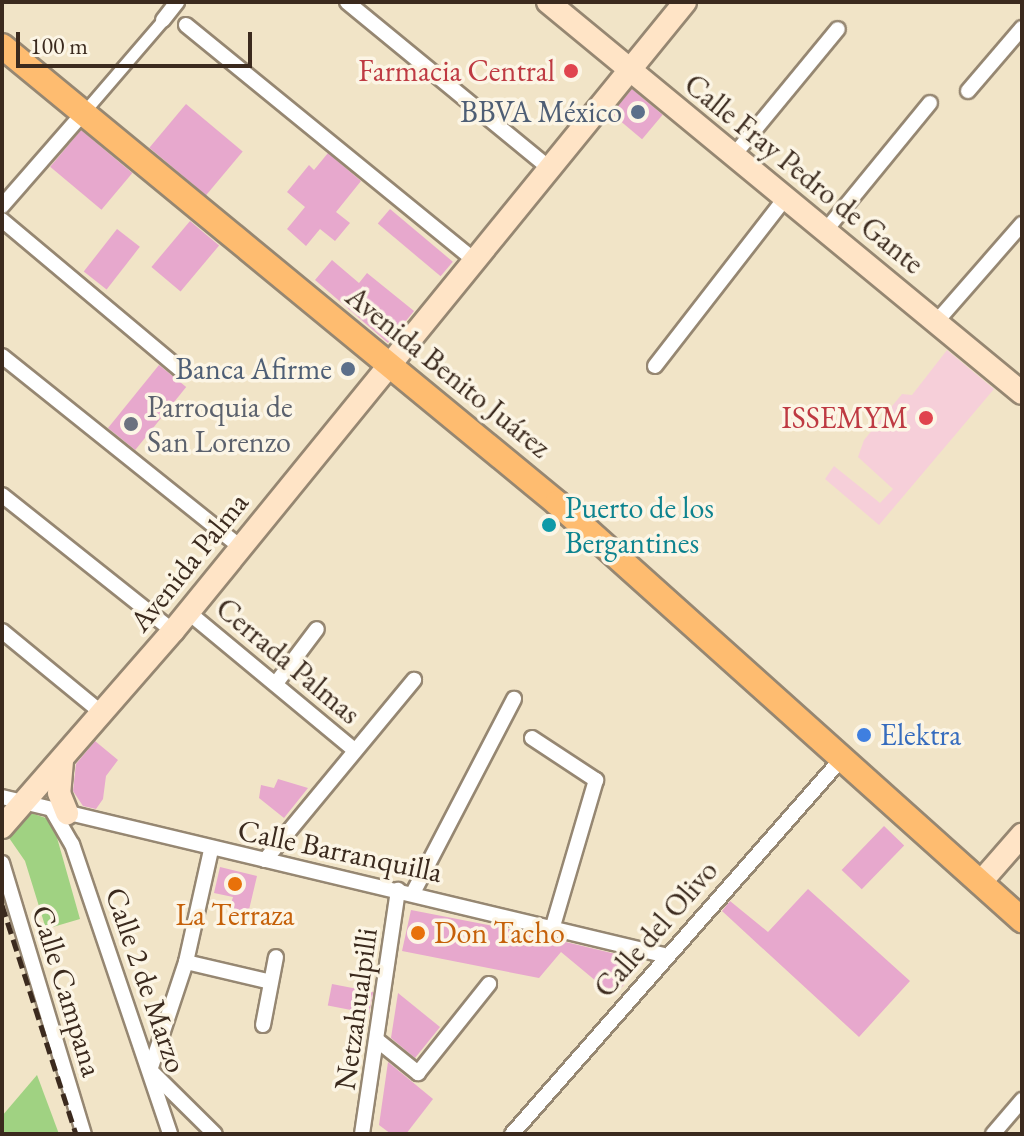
<!DOCTYPE html>
<html>
<head>
<meta charset="utf-8">
<style>
	body { margin:0 }
	#map { position:relative; width:1024px; height:1136px; overflow:hidden; background:#f1e4c7; font-family:"EB Garamond",serif }
	div>[style] { position:absolute }
	.built>* { inset:0; background:#f6cfd9 }
	.green>* { inset:0; background:#a0d282 }
	.building>* { inset:0; background:#e7a8cd; transform-origin:0 0 }
	.roads { filter:drop-shadow(2px 0 #968772) drop-shadow(-2px 0 #968772) drop-shadow(0 2px #968772) drop-shadow(0 -2px #968772) }
	.pedestrian>* { height:11px; margin:-5.5px; padding:0 5.5px; transform-origin:5.5px; border-radius:5.5px; background:#fff }
	.minor>* { height:14px; margin:-7px; padding:0 7px; transform-origin:7px; border-radius:7px; background:#fff }
	.secondary>* { height:22px; margin:-11px; padding:0 11px; transform-origin:11px; border-radius:11px; background:#ffe4c6 }
	.primary>* { height:24px; margin:-12px; padding:0 12px; transform-origin:12px; border-radius:12px; background:#febc70 }
	.rail>* { height:5px; margin-top:-2.5px; transform-origin:0; background:repeating-linear-gradient(90deg,#3b2a1e 0 12px,transparent 0 18px) }
	.dots>* { width:22px; height:22px; translate:-50% -50%; box-sizing:border-box; border:4px solid #fcf5e5; border-radius:50% }
	span { translate:-50% -50%; white-space:nowrap; text-align:center; line-height:1.15; -webkit-text-stroke:7px #fcf5e5; paint-order:stroke }
	.health-label { font-size:30px; color:#be3a42 }
	.right { translate:-100% -50%; text-align:right }
	.service-label { font-size:30px; color:#4e5e75 }
	.street-label { font-size:30px; color:#3b2a1e }
	.worship-label { font-size:30px; color:#5b616d }
	.left { translate:0 -50%; text-align:left }
	.culture-label { font-size:30px; color:#0d838f }
	.shop-label { font-size:30px; color:#366cbe }
	.food-label { font-size:30px; color:#c56008 }
	.frame { position:absolute; inset:0; border:4px solid #3b2a1e; pointer-events:none }
	.scale { position:absolute; left:16px; top:32px; width:236px; height:36px; box-sizing:border-box; border:4px solid #3b2a1e; border-top:0; padding-left:10px; font-size:24px; line-height:28px; white-space:nowrap; color:#3b2a1e; -webkit-text-stroke:6px #fcf5e5; paint-order:stroke }
</style>
</head>
<body>
<div id="map">
	<div class="built">
		<i style="clip-path:polygon(947px 350px,994px 389px,879px 525px,825px 479px,834px 466px,880px 503px,893px 489px,858px 457px,864px 440px,902px 394px,912px 395px)"></i>
	</div>
	<div class="green">
		<i style="clip-path:polygon(28px 812px,52px 820px,80px 919px,46px 929px,25px 861px,7px 835px)"></i>
		<i style="clip-path:polygon(37px 1075px,59px 1134px,2px 1134px,2px 1116px)"></i>
	</div>
	<div class="building">
		<i style="left:632px;top:89px;width:40px;height:32px;rotate:40deg"></i>
		<i style="left:186px;top:104px;width:74px;height:57px;rotate:40deg"></i>
		<i style="left:81px;top:130px;width:67px;height:48px;rotate:40deg"></i>
		<i style="clip-path:polygon(328px 153px,361px 181px,336px 212px,350px 223px,335px 241px,320px 229px,306px 246px,287px 229px,305px 207px,287px 192px,309px 165px,314px 170px)"></i>
		<i style="left:390px;top:209px;width:82px;height:19px;rotate:40deg"></i>
		<i style="left:190px;top:221px;width:38px;height:60px;rotate:40deg"></i>
		<i style="left:117px;top:229px;width:29px;height:54px;rotate:38deg"></i>
		<i style="clip-path:polygon(332px 260px,359px 283px,367px 273px,414px 311px,388px 343px,315px 280px)"></i>
		<i style="left:347px;top:360px;width:12px;height:13px;rotate:35deg"></i>
		<i style="left:159px;top:365px;width:35px;height:81px;rotate:39deg"></i>
		<i style="clip-path:polygon(95px 741px,118px 760px,106px 776px,103px 799px,96px 809px,83px 806px,73px 791px,76px 764px)"></i>
		<i style="clip-path:polygon(278px 779px,308px 788px,284px 818px,259px 798px,261px 785px,274px 788px)"></i>
		<i style="left:884px;top:826px;width:28px;height:61px;rotate:44deg"></i>
		<i style="clip-path:polygon(220px 867px,257px 876px,248px 914px,229px 910px,233px 897px,214px 893px)"></i>
		<i style="clip-path:polygon(808px 889px,910px 981px,859px 1037px,722px 911px,730px 901px,768px 932px)"></i>
		<i style="clip-path:polygon(411px 910px,524px 932px,645px 961px,614px 996px,561px 952px,539px 978px,402px 951px)"></i>
		<i style="left:332px;top:984px;width:42px;height:22px;rotate:11deg"></i>
		<i style="clip-path:polygon(398px 993px,440px 1027px,415px 1058px,391px 1038px)"></i>
		<i style="clip-path:polygon(388px 1062px,433px 1099px,406px 1134px,391px 1134px,379px 1125px)"></i>
	</div>
	<div class="roads">
		<div class="pedestrian">
			<i style="left:83px;top:113px;width:123px;rotate:-49.3deg"></i>
		</div>
		<div class="minor">
			<i style="left:347px;top:2px;width:260px;rotate:39.4deg"></i>
			<i style="left:163px;top:20px;width:23px;rotate:-52deg"></i>
			<i style="left:186px;top:25px;width:369px;rotate:39.2deg"></i>
			<i style="left:968px;top:91px;width:83px;rotate:-49.4deg"></i>
			<i style="left:734px;top:155px;width:163px;rotate:-50.5deg"></i>
			<i style="left:2px;top:206px;width:123px;rotate:-48.9deg"></i>
			<i style="left:2px;top:220px;width:236px;rotate:40deg"></i>
			<i style="left:826px;top:230px;width:164px;rotate:-50.7deg"></i>
			<i style="left:937px;top:321px;width:129px;rotate:-48.8deg"></i>
			<i style="left:2px;top:356px;width:305px;rotate:38.7deg"></i>
			<i style="left:655px;top:366px;width:214px;rotate:-52.2deg"></i>
			<i style="left:2px;top:495px;width:218px;rotate:38.5deg"></i>
			<i style="left:188px;top:612px;width:216px;rotate:39.7deg"></i>
			<i style="left:2px;top:631px;width:129px;rotate:39.4deg"></i>
			<i style="left:277px;top:682px;width:66px;rotate:-53deg"></i>
			<i style="left:532px;top:738px;width:77px;rotate:33.3deg"></i>
			<i style="left:596px;top:780px;width:152px;rotate:106.4deg"></i>
			<i style="left:2px;top:797px;width:685px;rotate:13.43deg"></i>
			<i style="left:52px;top:810px;width:39px;rotate:60deg"></i>
			<i style="left:72px;top:844px;width:306px;rotate:71.3deg"></i>
			<i style="left:211px;top:850px;width:115px;rotate:102.6deg"></i>
			<i style="left:186px;top:962px;width:114px;rotate:108.4deg"></i>
			<i style="left:150px;top:1070px;width:91px;rotate:44.6deg"></i>
			<i style="left:265px;top:860px;width:234px;rotate:-50.4deg"></i>
			<i style="left:2px;top:863px;width:283px;rotate:73.2deg"></i>
			<i style="left:413px;top:893px;width:219px;rotate:-62.5deg"></i>
			<i style="left:186px;top:962px;width:87px;rotate:13.2deg"></i>
			<i style="left:263px;top:1025px;width:69px;rotate:-79.2deg"></i>
			<i style="left:377px;top:1040px;width:53px;rotate:38.8deg"></i>
			<i style="left:418px;top:1073px;width:114px;rotate:-51.4deg"></i>
			<i style="left:362px;top:1134px;width:247px;rotate:-81.6deg"></i>
			<i style="left:512px;top:1134px;width:499px;rotate:-48.7deg"></i>
			<i style="left:993px;top:1134px;width:45px;rotate:-49.5deg"></i>
		</div>
		<div class="secondary">
			<i style="left:548px;top:2px;width:614px;rotate:39.52deg"></i>
			<i style="left:62px;top:761px;width:32px;rotate:95deg"></i>
			<i style="left:59px;top:793px;width:22px;rotate:68deg"></i>
			<i style="left:2px;top:827px;width:260px;rotate:-48.9deg"></i>
			<i style="left:173px;top:631px;width:811px;rotate:-50.85deg"></i>
			<i style="left:980px;top:883px;width:64px;rotate:-48.8deg"></i>
		</div>
		<div class="primary">
			<i style="left:2px;top:46px;width:719px;rotate:39.47deg"></i>
			<i style="left:557px;top:503px;width:625px;rotate:41.88deg"></i>
		</div>
	</div>
	<div class="rail">
		<i style="left:2px;top:905px;width:241px;rotate:72.1deg"></i>
	</div>
	<div class="dots">
		<i style="left:571px;top:71px;background:#e0444e"></i>
		<i style="left:638px;top:112px;background:#5c6f8a"></i>
		<i style="left:348px;top:369px;background:#5c6f8a"></i>
		<i style="left:926px;top:418px;background:#e0444e"></i>
		<i style="left:131px;top:424px;background:#6b7280"></i>
		<i style="left:549px;top:525px;background:#0f9aa8"></i>
		<i style="left:864px;top:735px;background:#3f7fe0"></i>
		<i style="left:235px;top:884px;background:#e8710a"></i>
		<i style="left:418px;top:933px;background:#e8710a"></i>
	</div>
	<div class="health-label">
		<span class="right" style="left:555px;top:71px">Farmacia Central</span>
		<span class="right" style="left:908px;top:418px">ISSEMYM</span>
	</div>
	<div class="service-label">
		<span class="right" style="left:622px;top:112px">BBVA México</span>
		<span class="right" style="left:332px;top:369px">Banca Afirme</span>
	</div>
	<div class="street-label">
		<span style="left:804px;top:174px;rotate:39deg">Calle Fray Pedro de Gante</span>
		<span style="left:448px;top:372px;rotate:39deg">Avenida Benito Juárez</span>
		<span style="left:189px;top:562px;rotate:-51deg">Avenida Palma</span>
		<span style="left:288px;top:661px;rotate:40deg">Cerrada Palmas</span>
		<span style="left:340px;top:851px;rotate:12deg">Calle Barranquilla</span>
		<span style="left:656px;top:929px;rotate:-49deg">Calle del Olivo</span>
		<span style="left:146px;top:980px;rotate:71deg">Calle 2 de Marzo</span>
		<span style="left:67px;top:991px;rotate:73deg">Calle Campana</span>
		<span style="left:356px;top:1009px;rotate:-82deg">Netzahualpilli</span>
	</div>
	<div class="worship-label">
		<span class="left" style="left:147px;top:424px">Parroquia de<br>San Lorenzo</span>
	</div>
	<div class="culture-label">
		<span class="left" style="left:565px;top:525px">Puerto de los<br>Bergantines</span>
	</div>
	<div class="shop-label">
		<span class="left" style="left:880px;top:735px">Elektra</span>
	</div>
	<div class="food-label">
		<span style="left:235px;top:915px">La Terraza</span>
		<span class="left" style="left:434px;top:933px">Don Tacho</span>
	</div>
	<div class="frame"></div>
	<div class="scale">100 m</div>
</div>
</body>
</html>
